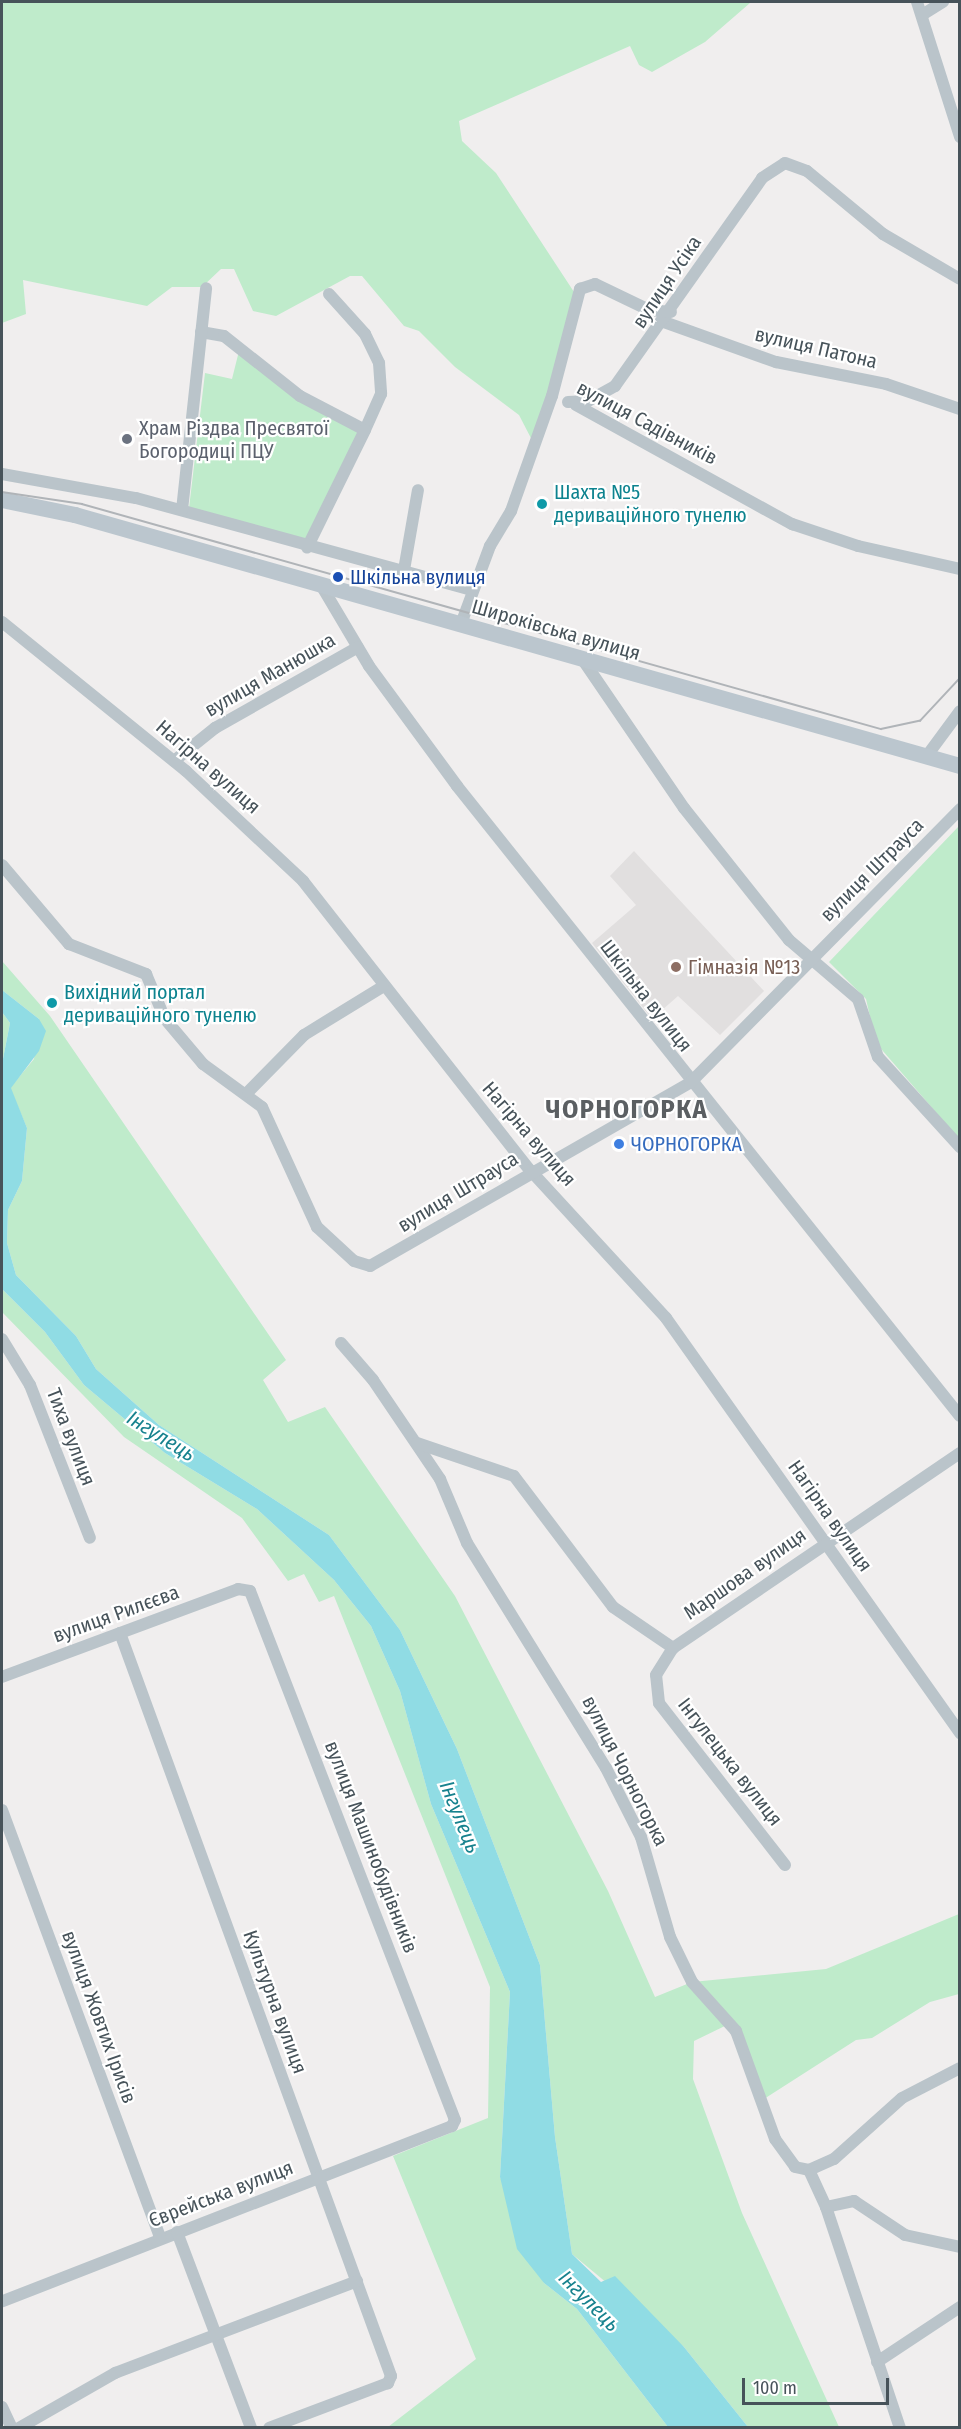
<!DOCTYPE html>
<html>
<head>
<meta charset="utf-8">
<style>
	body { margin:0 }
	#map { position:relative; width:961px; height:2429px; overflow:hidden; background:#f0eeee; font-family:"Fira Sans Condensed",sans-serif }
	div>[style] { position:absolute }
	.education>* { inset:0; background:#e1dfdf }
	.green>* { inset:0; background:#bfebcb }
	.water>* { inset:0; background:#90dce4 }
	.street>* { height:12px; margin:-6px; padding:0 6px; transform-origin:6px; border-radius:6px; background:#bac4ca }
	.secondary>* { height:16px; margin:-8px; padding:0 8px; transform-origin:8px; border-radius:8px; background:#bbc6ce }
	.tram>* { height:1.5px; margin:-0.75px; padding:0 0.75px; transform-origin:0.75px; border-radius:0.75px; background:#b0b4b8 }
	.dots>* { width:16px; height:16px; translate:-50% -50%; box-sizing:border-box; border:3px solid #fff; border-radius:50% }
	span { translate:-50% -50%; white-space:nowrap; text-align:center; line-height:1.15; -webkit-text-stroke:4.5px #fff; paint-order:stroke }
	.street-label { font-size:20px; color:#47535a }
	.worship-label { font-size:20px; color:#5b616d }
	.left { translate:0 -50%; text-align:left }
	.culture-label { font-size:20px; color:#0d838f }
	.transit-label { font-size:20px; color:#164399 }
	.education-label { font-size:20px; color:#785e54 }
	.shop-label { font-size:20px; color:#366cbe }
	.water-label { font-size:21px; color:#17828e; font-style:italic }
	.district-label { font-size:26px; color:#5b5f62; font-weight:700; letter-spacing:1.5px }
	.frame { position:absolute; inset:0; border:3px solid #47535a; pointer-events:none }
	.scale { position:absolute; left:742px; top:2378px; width:147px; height:27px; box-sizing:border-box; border:3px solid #47535a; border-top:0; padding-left:8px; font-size:18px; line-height:21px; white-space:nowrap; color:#47535a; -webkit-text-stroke:4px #fff; paint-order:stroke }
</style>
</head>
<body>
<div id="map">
	<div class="education">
		<i style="clip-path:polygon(634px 851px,764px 991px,720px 1035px,678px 996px,652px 1019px,592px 943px,636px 905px,610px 876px)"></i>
	</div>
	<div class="green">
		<i style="clip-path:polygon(2px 2px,750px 2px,750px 3px,705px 42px,652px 72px,639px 65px,630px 46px,459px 121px,462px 141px,496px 173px,574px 292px,534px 444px,519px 415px,455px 367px,419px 331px,404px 326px,362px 276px,350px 276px,276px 316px,253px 311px,234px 269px,221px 269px,202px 287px,172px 287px,147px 306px,23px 280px,26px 314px,2px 323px)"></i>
		<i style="clip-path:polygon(239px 351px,360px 432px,305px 544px,189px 508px,205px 373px,232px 379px)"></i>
		<i style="clip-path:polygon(959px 826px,959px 1139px,876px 1043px,866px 999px,829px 962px)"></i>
		<i style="clip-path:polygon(2px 961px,50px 1016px,286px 1360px,263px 1380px,288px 1422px,325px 1407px,455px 1596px,608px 1891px,655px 1997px,692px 1982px,826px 1969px,959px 1914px,959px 1994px,930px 2002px,872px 2038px,856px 2040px,761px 2101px,731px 2023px,694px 2041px,693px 2079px,742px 2213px,839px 2427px,748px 2427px,684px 2347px,572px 2254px,555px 2137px,540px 1965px,457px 1749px,400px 1630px,329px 1535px,159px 1425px,96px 1369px,76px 1336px,16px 1275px,7px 1243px,8px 1210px,22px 1181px,27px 1128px,10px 1088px,34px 1059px,39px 1019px,2px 990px)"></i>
		<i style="clip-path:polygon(2px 1012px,10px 1023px,2px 1064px)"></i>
		<i style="clip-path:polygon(2px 1289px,45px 1332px,84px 1385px,165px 1453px,257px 1509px,334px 1580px,371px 1626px,400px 1691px,431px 1804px,510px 1992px,500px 2177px,544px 2283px,577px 2309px,668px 2427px,388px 2427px,476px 2359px,393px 2156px,488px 2118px,490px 1987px,334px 1596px,319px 1602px,304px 1574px,288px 1581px,242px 1518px,124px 1437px,2px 1312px)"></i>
	</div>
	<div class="water">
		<i style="clip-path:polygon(2px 990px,39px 1019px,46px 1031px,39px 1051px,11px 1088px,27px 1128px,22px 1181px,8px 1210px,7px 1243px,16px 1275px,76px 1336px,96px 1369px,159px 1425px,329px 1535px,400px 1630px,457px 1749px,540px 1965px,555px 2137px,572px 2254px,601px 2282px,615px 2276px,684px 2347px,748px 2427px,668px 2427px,577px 2309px,544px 2283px,517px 2249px,500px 2177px,510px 1992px,431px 1804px,400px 1691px,371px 1626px,334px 1580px,257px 1509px,165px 1453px,84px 1385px,45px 1332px,2px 1289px,2px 1064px,10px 1023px,2px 1012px)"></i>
	</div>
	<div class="street">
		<i style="left:917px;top:2px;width:142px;rotate:72.3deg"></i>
		<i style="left:922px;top:15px;width:25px;rotate:-32deg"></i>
		<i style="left:329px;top:294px;width:54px;rotate:48deg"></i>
		<i style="left:365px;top:334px;width:32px;rotate:64deg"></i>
		<i style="left:379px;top:363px;width:31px;rotate:86deg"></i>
		<i style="left:381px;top:394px;width:39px;rotate:114deg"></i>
		<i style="left:664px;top:322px;width:119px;rotate:19.7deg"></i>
		<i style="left:776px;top:362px;width:112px;rotate:11.3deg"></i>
		<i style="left:886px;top:384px;width:78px;rotate:18.7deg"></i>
		<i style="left:201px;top:332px;width:23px;rotate:10deg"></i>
		<i style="left:224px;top:336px;width:97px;rotate:38.3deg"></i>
		<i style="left:300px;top:396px;width:73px;rotate:27.6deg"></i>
		<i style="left:365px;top:430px;width:131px;rotate:116.2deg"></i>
		<i style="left:568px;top:402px;width:20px;rotate:-3deg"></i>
		<i style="left:588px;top:401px;width:31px;rotate:-29deg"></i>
		<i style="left:615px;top:386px;width:255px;rotate:-54.7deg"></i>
		<i style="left:762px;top:178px;width:27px;rotate:-33deg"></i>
		<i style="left:785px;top:163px;width:23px;rotate:20deg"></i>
		<i style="left:807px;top:171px;width:99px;rotate:39.7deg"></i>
		<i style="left:883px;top:234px;width:89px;rotate:30.3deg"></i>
		<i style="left:576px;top:405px;width:247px;rotate:28.9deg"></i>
		<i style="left:792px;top:524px;width:70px;rotate:18.4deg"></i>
		<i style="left:858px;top:546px;width:105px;rotate:12.7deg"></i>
		<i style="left:2px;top:474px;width:136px;rotate:10.2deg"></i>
		<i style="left:136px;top:498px;width:349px;rotate:15.3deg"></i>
		<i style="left:182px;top:510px;width:223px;rotate:-83.8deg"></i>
		<i style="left:404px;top:570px;width:81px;rotate:-80.1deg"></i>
		<i style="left:321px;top:585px;width:94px;rotate:59.3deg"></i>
		<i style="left:369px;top:666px;width:149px;rotate:53.7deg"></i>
		<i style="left:457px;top:786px;width:806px;rotate:51.4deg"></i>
		<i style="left:2px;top:622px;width:237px;rotate:39deg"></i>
		<i style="left:186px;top:771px;width:161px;rotate:43.2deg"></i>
		<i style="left:303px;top:881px;width:367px;rotate:51.9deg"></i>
		<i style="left:530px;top:1170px;width:201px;rotate:47.4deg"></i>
		<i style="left:666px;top:1318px;width:509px;rotate:54.68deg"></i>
		<i style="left:461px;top:624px;width:83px;rotate:-69.6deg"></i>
		<i style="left:490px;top:546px;width:41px;rotate:-59deg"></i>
		<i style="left:511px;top:511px;width:122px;rotate:-70.4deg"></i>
		<i style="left:552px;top:396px;width:111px;rotate:-75.3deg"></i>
		<i style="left:580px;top:289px;width:16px;rotate:-18deg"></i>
		<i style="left:595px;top:284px;width:60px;rotate:25.7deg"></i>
		<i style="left:649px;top:310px;width:22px;rotate:5deg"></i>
		<i style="left:583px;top:660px;width:179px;rotate:55.7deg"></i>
		<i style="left:684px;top:808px;width:169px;rotate:51.5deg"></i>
		<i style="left:789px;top:940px;width:91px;rotate:40.5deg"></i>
		<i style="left:858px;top:999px;width:61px;rotate:71deg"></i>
		<i style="left:878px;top:1057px;width:122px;rotate:47.7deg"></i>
		<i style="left:926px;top:757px;width:57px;rotate:-53.5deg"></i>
		<i style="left:174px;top:761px;width:53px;rotate:-38.8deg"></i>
		<i style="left:215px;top:728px;width:164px;rotate:-29.5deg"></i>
		<i style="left:2px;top:865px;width:104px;rotate:49.7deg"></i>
		<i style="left:69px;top:944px;width:83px;rotate:21.3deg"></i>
		<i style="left:146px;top:974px;width:49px;rotate:67.1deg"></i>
		<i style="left:165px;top:1019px;width:59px;rotate:49.8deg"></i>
		<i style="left:203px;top:1064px;width:73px;rotate:36.1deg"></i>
		<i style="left:262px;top:1107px;width:132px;rotate:65.4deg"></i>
		<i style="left:317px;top:1227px;width:50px;rotate:42.6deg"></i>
		<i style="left:354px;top:1261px;width:17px;rotate:17deg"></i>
		<i style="left:370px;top:1266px;width:369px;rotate:-29.8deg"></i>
		<i style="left:690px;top:1083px;width:385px;rotate:-45.4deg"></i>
		<i style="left:248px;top:1092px;width:80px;rotate:-45.5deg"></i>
		<i style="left:304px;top:1035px;width:92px;rotate:-31.6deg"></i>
		<i style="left:2px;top:1339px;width:54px;rotate:58.7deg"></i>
		<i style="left:30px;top:1385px;width:164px;rotate:68.6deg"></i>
		<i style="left:341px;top:1343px;width:49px;rotate:49.1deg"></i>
		<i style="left:373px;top:1380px;width:120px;rotate:55.9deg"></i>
		<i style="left:440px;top:1479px;width:69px;rotate:67.1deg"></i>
		<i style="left:467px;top:1543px;width:264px;rotate:58.3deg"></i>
		<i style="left:606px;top:1768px;width:77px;rotate:63.1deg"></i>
		<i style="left:641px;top:1837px;width:104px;rotate:73.8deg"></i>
		<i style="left:670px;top:1937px;width:50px;rotate:63.9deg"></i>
		<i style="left:692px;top:1982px;width:66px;rotate:48.1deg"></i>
		<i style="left:736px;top:2031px;width:115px;rotate:70.1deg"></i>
		<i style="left:775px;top:2139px;width:34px;rotate:54deg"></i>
		<i style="left:795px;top:2167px;width:14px;rotate:12deg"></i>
		<i style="left:809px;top:2170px;width:41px;rotate:65.3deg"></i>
		<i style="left:826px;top:2207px;width:233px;rotate:71.5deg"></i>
		<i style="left:417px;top:1443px;width:102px;rotate:18.8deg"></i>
		<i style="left:514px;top:1476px;width:164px;rotate:52.9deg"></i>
		<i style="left:613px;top:1607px;width:73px;rotate:34.3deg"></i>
		<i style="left:120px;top:1633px;width:791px;rotate:69.96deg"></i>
		<i style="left:391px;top:2376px;width:8px;rotate:113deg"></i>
		<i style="left:388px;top:2383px;width:127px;rotate:159.3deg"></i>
		<i style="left:2px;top:1677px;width:252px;rotate:-20.4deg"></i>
		<i style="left:238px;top:1589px;width:12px;rotate:9deg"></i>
		<i style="left:250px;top:1591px;width:567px;rotate:68.82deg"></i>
		<i style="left:455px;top:2120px;width:7px;rotate:117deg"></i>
		<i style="left:452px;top:2126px;width:483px;rotate:158.7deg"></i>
		<i style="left:2px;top:1810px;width:456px;rotate:69.7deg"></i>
		<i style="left:785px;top:1865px;width:205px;rotate:-127.9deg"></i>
		<i style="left:659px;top:1703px;width:28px;rotate:-96deg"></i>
		<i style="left:656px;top:1675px;width:32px;rotate:-58deg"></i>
		<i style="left:673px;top:1648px;width:347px;rotate:-34.2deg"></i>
		<i style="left:809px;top:2170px;width:27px;rotate:-24deg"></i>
		<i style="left:834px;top:2159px;width:91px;rotate:-41.9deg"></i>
		<i style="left:902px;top:2098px;width:65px;rotate:-27.3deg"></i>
		<i style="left:826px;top:2207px;width:29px;rotate:-12deg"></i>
		<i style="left:854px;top:2201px;width:61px;rotate:33.7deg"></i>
		<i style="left:905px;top:2235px;width:56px;rotate:12.3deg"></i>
		<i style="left:177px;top:2232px;width:210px;rotate:69.3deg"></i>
		<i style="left:877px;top:2362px;width:100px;rotate:-33.5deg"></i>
		<i style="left:2px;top:2407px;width:23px;rotate:65deg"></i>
		<i style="left:19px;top:2428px;width:111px;rotate:-29.8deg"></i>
		<i style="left:115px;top:2373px;width:259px;rotate:-20.8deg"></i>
	</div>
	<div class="secondary">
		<i style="left:2px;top:500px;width:75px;rotate:11.6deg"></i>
		<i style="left:75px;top:515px;width:920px;rotate:15.83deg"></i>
	</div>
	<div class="tram">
		<i style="left:2px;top:492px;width:81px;rotate:8.5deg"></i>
		<i style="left:82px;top:504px;width:830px;rotate:15.73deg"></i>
		<i style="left:881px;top:729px;width:40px;rotate:-12deg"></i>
		<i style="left:920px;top:721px;width:59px;rotate:-47.1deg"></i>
	</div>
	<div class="dots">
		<i style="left:127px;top:439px;background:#6b7280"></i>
		<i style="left:542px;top:504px;background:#0f9aa8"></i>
		<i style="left:338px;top:577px;background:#1a4fb4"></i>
		<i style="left:676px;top:967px;background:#8d6e63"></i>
		<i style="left:52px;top:1003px;background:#0f9aa8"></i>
		<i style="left:619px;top:1144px;background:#3f7fe0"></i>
	</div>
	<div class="street-label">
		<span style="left:667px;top:282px;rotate:-56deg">вулиця Усіка</span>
		<span style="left:816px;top:348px;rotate:13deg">вулиця Патона</span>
		<span style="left:647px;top:423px;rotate:28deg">вулиця Садівників</span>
		<span style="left:556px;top:630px;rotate:16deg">Широківська вулиця</span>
		<span style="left:270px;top:675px;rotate:-30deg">вулиця Манюшка</span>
		<span style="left:208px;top:767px;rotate:41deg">Нагірна вулиця</span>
		<span style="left:872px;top:870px;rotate:-45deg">вулиця Штрауса</span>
		<span style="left:646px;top:996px;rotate:52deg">Шкільна вулиця</span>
		<span style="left:529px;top:1134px;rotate:49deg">Нагірна вулиця</span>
		<span style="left:458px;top:1192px;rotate:-31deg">вулиця Штрауса</span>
		<span style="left:71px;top:1437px;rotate:69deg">Тиха вулиця</span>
		<span style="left:830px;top:1516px;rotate:55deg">Нагірна вулиця</span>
		<span style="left:745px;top:1574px;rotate:-35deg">Маршова вулиця</span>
		<span style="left:116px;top:1614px;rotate:-20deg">вулиця Рилєєва</span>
		<span style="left:730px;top:1762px;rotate:52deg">Інгулецька вулиця</span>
		<span style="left:625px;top:1771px;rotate:63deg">вулиця Чорногорка</span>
		<span style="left:371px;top:1847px;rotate:69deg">вулиця Машинобудівників</span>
		<span style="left:275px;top:2002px;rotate:70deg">Культурна вулиця</span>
		<span style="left:99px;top:2017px;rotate:70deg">вулиця Жовтих Ірисів</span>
		<span style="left:221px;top:2194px;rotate:-21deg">Єврейська вулиця</span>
	</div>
	<div class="worship-label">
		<span class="left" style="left:139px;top:440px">Храм Різдва Пресвятої<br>Богородиці ПЦУ</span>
	</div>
	<div class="culture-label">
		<span class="left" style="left:554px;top:504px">Шахта №5<br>дериваційного тунелю</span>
		<span class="left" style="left:64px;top:1004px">Вихідний портал<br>дериваційного тунелю</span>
	</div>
	<div class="transit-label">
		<span class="left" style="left:350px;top:577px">Шкільна вулиця</span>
	</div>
	<div class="education-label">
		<span class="left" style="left:688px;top:967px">Гімназія №13</span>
	</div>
	<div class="shop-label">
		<span class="left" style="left:631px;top:1144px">ЧОРНОГОРКА</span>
	</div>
	<div class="water-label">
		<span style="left:161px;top:1436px;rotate:32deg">Інгулець</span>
		<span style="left:460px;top:1817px;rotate:68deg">Інгулець</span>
		<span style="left:589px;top:2301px;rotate:45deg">Інгулець</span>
	</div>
	<div class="district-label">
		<span style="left:627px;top:1110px">ЧОРНОГОРКА</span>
	</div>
	<div class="frame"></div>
	<div class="scale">100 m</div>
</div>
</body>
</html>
